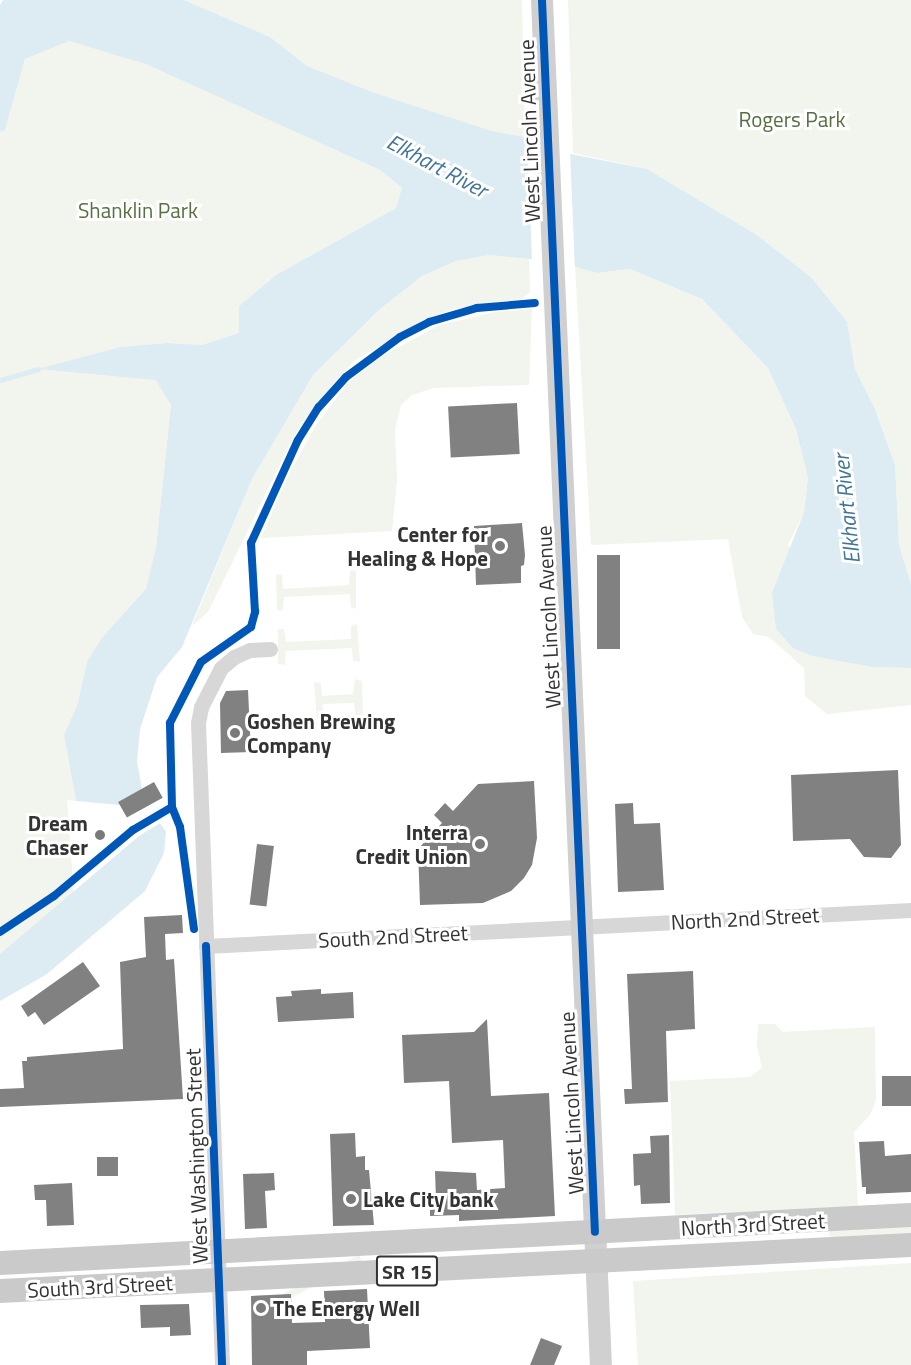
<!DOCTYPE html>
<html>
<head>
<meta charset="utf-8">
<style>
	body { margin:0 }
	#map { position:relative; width:911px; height:1365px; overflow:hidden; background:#fff; font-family:"Titillium Web",sans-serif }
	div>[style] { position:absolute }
	.green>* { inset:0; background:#f1f5ed; transform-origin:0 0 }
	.water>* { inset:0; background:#ddebf3 }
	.pier>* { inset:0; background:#fff }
	.stream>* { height:5px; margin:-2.5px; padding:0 2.5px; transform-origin:2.5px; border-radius:2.5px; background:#ddebf3 }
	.building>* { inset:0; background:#818181; transform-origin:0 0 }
	.street>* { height:15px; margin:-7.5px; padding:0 7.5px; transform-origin:7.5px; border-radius:7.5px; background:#d7d7d7 }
	.secondary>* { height:22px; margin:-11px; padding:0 11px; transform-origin:11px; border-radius:11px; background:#d0d0d0 }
	.primary>* { height:24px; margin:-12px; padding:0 12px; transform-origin:12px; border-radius:12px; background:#cacaca }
	.cycleway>* { height:8px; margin:-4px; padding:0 4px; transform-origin:4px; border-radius:4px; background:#0057b8 }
	.dots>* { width:16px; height:16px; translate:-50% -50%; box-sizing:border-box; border:3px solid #fff; border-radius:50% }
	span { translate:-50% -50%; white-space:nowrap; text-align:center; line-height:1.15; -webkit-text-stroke:6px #fff; paint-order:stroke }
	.shield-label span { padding:2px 4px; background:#fff; border:2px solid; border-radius:4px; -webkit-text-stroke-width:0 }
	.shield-label { font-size:20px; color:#333; font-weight:700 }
	.park-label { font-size:21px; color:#56703f }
	.street-label { font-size:21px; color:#333 }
	.poi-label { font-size:21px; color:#333; font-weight:700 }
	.right { translate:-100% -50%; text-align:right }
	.left { translate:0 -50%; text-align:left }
	.water-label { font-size:22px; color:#3f7597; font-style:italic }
</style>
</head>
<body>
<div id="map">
	<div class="green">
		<i style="clip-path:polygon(184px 0,522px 0,525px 137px,492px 131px,372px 92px,307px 66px,270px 37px)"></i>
		<i style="clip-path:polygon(568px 0,911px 0,911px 584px,899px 545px,895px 465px,875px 409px,855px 369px,847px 322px,811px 277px,757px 235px,647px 169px,573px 153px)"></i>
		<i style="clip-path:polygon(69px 41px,146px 63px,380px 170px,402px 188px,396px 208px,276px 275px,239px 306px,240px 333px,202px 345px,167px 343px,121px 348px,157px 380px,171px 405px,156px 547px,146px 590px,87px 662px,77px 706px,64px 735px,76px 801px,67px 800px,74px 895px,0 954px,0 132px,5px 130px,25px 59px)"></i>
		<i style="clip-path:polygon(490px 255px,529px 258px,530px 292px,522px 299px,453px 309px,423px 320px,354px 361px,316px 404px,293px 438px,208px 612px,192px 626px,252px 479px,313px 375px,380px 309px,422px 276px,456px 261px)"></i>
		<i style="clip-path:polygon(575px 266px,597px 273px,630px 269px,702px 299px,768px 368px,796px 429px,808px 478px,804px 512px,788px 545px,873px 667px,911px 668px,911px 705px,827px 714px,805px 696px,804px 668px,769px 637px,753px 634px,742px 617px,728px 539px,591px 545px)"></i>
		<i style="clip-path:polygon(532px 309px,529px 385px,434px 388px,412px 395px,401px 405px,395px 430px,397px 481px,392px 531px,261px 538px,289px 474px,316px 425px,347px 384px,376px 359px,440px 325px,495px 312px)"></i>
		<i style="clip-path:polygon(356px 570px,356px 609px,351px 607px,350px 594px,284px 597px,283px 610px,277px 610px,276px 574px,282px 575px,283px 589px,349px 585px,350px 571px)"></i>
		<i style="clip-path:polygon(357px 624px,360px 662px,353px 661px,352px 648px,286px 651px,285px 665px,278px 664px,278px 629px,284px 629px,286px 642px,351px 639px,351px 626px)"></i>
		<i style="clip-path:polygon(355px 679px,362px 681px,363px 717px,356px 717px,354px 703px,323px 704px,322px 718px,317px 719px,314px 682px,321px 683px,322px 696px,353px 694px)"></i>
		<i style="clip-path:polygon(758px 1024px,775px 1024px,783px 1032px,875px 1027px,876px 1100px,870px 1115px,854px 1132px,858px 1206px,675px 1215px,670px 1081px,750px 1077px,762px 1068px,757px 1046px)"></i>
		<i style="clip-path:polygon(911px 1226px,911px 1234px,832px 1238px,828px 1234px,831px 1230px)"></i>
		<i style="left:359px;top:1255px;width:7px;height:110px;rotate:63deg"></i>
		<i style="clip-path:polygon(911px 1263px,911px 1365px,638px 1365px,633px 1281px)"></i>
	</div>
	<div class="water">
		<i style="clip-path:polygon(3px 0,184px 0,270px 37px,307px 66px,372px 92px,492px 131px,525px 137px,555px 151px,647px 169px,757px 235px,811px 277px,847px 322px,855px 369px,875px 409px,895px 465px,899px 545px,911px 584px,911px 668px,873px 667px,813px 656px,793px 648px,776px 629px,772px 593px,804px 512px,808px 478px,796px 429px,768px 368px,702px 299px,630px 269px,597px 273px,559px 262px,490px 255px,456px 261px,422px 276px,380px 309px,313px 375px,252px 479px,182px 647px,157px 677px,140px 729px,137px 761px,142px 790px,120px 805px,76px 801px,64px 735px,77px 706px,87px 662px,101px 639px,146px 589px,156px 547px,171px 405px,156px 380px,38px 369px,121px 347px,167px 343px,202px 345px,239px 333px,239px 306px,276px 275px,396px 208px,402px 188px,380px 170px,146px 64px,69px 41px,25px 59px,5px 130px,0 132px,0 5px)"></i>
		<i style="clip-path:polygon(160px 823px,166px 832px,164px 853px,145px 891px,47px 974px,0 1001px,0 954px,139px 836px)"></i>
	</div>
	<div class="pier">
		<i style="clip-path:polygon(527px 135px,570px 150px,575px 270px,532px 261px)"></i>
	</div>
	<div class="stream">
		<i style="left:0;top:380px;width:40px;rotate:-16deg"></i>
	</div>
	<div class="building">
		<i style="left:517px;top:403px;width:51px;height:69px;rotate:87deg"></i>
		<i style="clip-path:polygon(522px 523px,525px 555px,524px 565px,521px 566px,521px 583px,476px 585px,474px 526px)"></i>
		<i style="left:597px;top:555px;width:23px;height:94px"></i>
		<i style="clip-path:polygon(248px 690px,251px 752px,221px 753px,220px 703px,226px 691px)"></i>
		<i style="clip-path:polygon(898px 770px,901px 845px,891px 858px,864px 857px,850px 839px,793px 841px,791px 775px)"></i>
		<i style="clip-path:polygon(534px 781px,537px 838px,532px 865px,524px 878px,511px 891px,483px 903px,420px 905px,418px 849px,442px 823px,434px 815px,445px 803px,453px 811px,478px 784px)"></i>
		<i style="left:154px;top:782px;width:18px;height:41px;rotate:61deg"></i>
		<i style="clip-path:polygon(633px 803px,634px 824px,660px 823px,664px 890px,618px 892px,615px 804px)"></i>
		<i style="left:257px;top:844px;width:17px;height:61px;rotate:7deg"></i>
		<i style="clip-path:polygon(182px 915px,183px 933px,165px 934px,166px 960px,174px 959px,183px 1099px,0 1107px,0 1089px,24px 1088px,22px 1061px,27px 1061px,27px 1057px,123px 1049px,120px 962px,146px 957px,144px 917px)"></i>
		<i style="clip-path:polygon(83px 962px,100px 986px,44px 1025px,35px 1012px,28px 1017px,21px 1006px)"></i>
		<i style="clip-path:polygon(693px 971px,695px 1029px,666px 1031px,668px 1102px,625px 1104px,624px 1089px,632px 1089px,627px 974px)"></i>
		<i style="clip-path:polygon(321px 989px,321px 994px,353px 992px,354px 1018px,278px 1022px,276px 997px,292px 996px,291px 991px)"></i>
		<i style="clip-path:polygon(487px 1019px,491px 1096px,549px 1093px,555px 1216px,459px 1221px,459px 1215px,430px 1216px,430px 1200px,436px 1200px,435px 1171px,476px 1173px,477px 1190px,505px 1188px,503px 1140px,452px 1143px,449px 1081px,404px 1083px,402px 1035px,474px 1032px)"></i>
		<i style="left:911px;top:1076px;width:30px;height:29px;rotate:90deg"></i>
		<i style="clip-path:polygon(355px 1133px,356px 1157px,365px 1156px,365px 1170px,369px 1170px,374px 1225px,333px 1226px,330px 1134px)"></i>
		<i style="clip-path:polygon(669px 1135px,670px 1203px,641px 1204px,640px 1185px,634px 1186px,633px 1154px,651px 1153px,650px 1136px)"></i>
		<i style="clip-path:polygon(884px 1141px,885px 1156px,911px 1154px,911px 1192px,866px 1194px,866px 1187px,862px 1187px,859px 1142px)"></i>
		<i style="left:118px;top:1157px;width:19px;height:21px;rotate:90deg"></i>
		<i style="clip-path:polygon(274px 1173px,275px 1190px,265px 1191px,267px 1228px,245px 1229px,243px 1174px)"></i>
		<i style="clip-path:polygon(72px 1183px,74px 1225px,47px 1226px,46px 1200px,35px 1200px,34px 1185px)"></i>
		<i style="clip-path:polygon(367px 1289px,370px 1348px,307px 1351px,307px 1365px,252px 1365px,251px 1296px,291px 1294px,292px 1323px,325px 1322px,324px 1291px)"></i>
		<i style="clip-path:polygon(189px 1304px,191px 1335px,170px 1336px,170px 1327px,141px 1328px,140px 1305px)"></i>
		<i style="clip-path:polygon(541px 1338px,562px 1346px,554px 1365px,530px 1365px)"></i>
	</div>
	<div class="street">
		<i style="left:206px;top:946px;width:706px;rotate:-2.92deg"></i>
		<i style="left:222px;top:1365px;width:642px;rotate:-92.14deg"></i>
		<i style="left:198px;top:723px;width:16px;rotate:-79deg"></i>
		<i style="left:201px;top:707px;width:44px;rotate:-62.9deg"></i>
		<i style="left:221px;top:668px;width:17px;rotate:-40deg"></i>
		<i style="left:234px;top:657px;width:17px;rotate:-24deg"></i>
		<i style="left:250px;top:650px;width:20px;rotate:-3deg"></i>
	</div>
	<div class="secondary">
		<i style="left:542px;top:0;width:1366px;rotate:87.53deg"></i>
	</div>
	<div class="primary">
		<i style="left:0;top:1263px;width:912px;rotate:-3.02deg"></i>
		<i style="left:0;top:1291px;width:912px;rotate:-2.89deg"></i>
	</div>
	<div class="cycleway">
		<i style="left:542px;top:0;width:1233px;rotate:87.54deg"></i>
		<i style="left:194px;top:929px;width:103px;rotate:-97.8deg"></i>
		<i style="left:180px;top:827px;width:22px;rotate:-112deg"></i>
		<i style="left:172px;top:807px;width:84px;rotate:-91.4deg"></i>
		<i style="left:170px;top:723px;width:68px;rotate:-63.1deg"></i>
		<i style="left:201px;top:662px;width:61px;rotate:-35deg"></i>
		<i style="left:251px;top:627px;width:16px;rotate:-75deg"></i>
		<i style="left:255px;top:612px;width:69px;rotate:-93.3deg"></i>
		<i style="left:251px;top:543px;width:113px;rotate:-65.5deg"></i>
		<i style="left:298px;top:440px;width:39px;rotate:-58deg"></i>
		<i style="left:319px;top:407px;width:40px;rotate:-48deg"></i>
		<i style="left:346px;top:377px;width:67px;rotate:-36.5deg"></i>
		<i style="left:400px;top:337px;width:33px;rotate:-27deg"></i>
		<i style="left:429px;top:322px;width:50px;rotate:-16.3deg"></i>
		<i style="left:477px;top:308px;width:58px;rotate:-4.9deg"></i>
		<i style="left:0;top:932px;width:65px;rotate:-33.7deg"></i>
		<i style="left:54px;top:896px;width:103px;rotate:-39.9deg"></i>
		<i style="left:133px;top:830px;width:45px;rotate:-30.5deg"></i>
		<i style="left:206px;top:946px;width:419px;rotate:87.8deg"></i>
	</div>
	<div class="dots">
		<i style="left:500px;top:546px;background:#7a7a7a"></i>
		<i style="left:235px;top:733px;background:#7a7a7a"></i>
		<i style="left:100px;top:835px;background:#7a7a7a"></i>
		<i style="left:480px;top:844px;background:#7a7a7a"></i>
		<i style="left:351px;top:1199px;background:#7a7a7a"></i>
		<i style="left:261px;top:1308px;background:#7a7a7a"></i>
	</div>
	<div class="shield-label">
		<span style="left:407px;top:1271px">SR 15</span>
	</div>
	<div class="park-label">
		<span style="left:792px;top:119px">Rogers Park</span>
		<span style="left:138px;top:210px">Shanklin Park</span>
	</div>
	<div class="street-label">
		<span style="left:529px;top:131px;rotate:-92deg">West Lincoln Avenue</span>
		<span style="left:548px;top:617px;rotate:-93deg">West Lincoln Avenue</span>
		<span style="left:745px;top:918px;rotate:-3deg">North 2nd Street</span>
		<span style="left:393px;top:936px;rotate:-3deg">South 2nd Street</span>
		<span style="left:571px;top:1103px;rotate:-93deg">West Lincoln Avenue</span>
		<span style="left:196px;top:1156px;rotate:-92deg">West Washington Street</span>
		<span style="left:753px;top:1224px;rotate:-3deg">North 3rd Street</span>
		<span style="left:100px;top:1286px;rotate:-3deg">South 3rd Street</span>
	</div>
	<div class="poi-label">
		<span class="right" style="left:488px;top:546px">Center for<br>Healing &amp; Hope</span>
		<span class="left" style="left:247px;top:733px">Goshen Brewing<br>Company</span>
		<span class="right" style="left:88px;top:835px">Dream<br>Chaser</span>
		<span class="right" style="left:468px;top:844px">Interra<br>Credit Union</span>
		<span class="left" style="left:363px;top:1199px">Lake City bank</span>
		<span class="left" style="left:273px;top:1308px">The Energy Well</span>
	</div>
	<div class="water-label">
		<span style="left:437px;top:166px;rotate:28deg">Elkhart River</span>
		<span style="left:847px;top:509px;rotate:-96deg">Elkhart River</span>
	</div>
</div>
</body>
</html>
